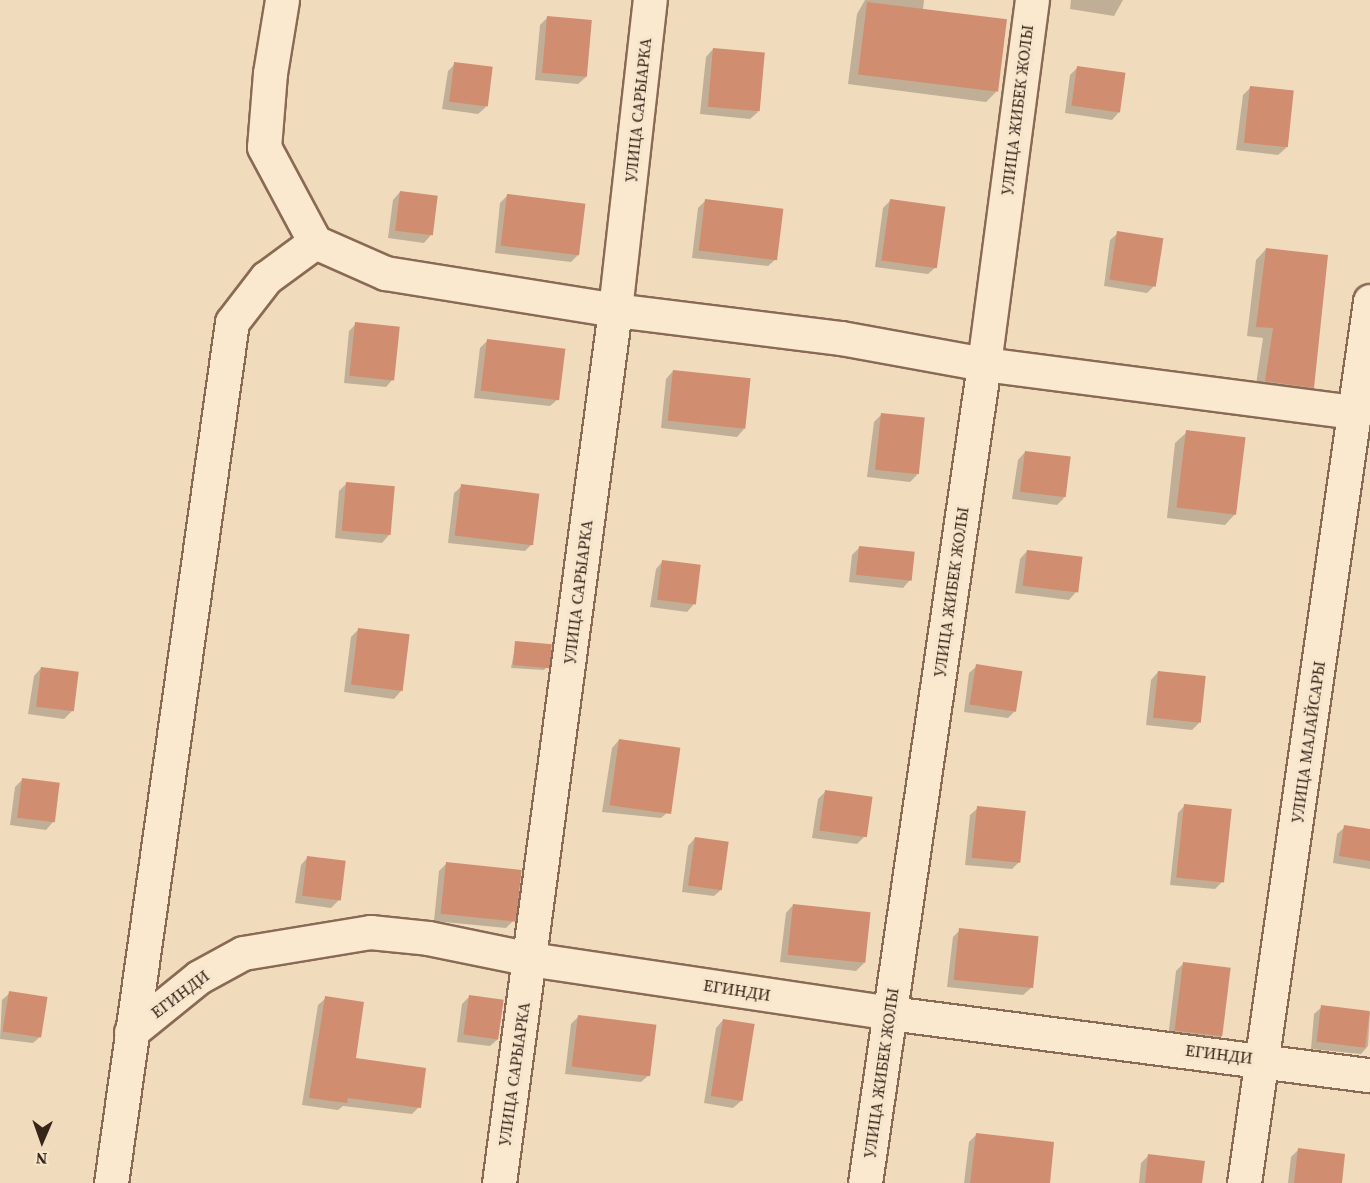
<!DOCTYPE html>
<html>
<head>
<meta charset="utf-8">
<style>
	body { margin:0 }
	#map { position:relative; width:1370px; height:1183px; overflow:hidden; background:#f0dbbc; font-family:"Source Serif 4",serif }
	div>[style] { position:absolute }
	.shadow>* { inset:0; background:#0003 }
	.building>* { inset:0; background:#d18d6f; transform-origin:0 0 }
	.roads { filter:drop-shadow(2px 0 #896a55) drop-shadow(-2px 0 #896a55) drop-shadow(0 2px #896a55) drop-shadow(0 -2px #896a55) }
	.minor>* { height:33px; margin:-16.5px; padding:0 16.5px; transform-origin:16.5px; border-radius:16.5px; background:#fbe9cf }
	span { translate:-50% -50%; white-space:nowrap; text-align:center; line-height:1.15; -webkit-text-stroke:6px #f7e6cc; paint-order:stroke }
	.street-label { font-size:16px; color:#37251a }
	.north { position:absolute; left:12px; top:1111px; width:60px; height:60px; -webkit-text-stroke:4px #f7e6cc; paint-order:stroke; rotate:182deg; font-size:16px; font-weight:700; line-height:24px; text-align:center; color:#37251a }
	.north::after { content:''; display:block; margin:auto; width:21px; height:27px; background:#37251a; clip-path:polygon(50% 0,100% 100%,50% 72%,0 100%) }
</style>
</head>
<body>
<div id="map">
	<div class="shadow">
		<i style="clip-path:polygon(865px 0,924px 0,923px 10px,996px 92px,986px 102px,848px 84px,857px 14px)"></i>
		<i style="clip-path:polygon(1071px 0,1123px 0,1114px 16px,1070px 9px)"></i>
		<i style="clip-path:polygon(547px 18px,586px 77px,578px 84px,535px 80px,540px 25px)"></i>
		<i style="clip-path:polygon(713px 49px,758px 112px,750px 119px,700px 114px,706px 57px)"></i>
		<i style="clip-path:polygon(455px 64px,486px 107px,478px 114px,442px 109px,448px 71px)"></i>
		<i style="clip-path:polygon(1078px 67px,1119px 112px,1112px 120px,1065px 113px,1070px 75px)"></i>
		<i style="clip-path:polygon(1250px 88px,1286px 148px,1278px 155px,1236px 150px,1243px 95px)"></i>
		<i style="clip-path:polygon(400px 192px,431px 235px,424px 243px,388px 238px,393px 200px)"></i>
		<i style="clip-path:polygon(507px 196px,578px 255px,571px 262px,495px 253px,500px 203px)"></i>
		<i style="clip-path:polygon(705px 201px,776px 259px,768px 266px,692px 258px,698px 208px)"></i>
		<i style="clip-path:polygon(890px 201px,936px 267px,928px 274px,875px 267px,883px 208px)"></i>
		<i style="clip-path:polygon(1118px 233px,1155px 285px,1147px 293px,1104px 286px,1110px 240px)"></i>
		<i style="clip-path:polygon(1266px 249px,1313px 387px,1302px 397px,1255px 391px,1263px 338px,1247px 336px,1256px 260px)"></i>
		<i style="clip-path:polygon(356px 324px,393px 379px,386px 387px,344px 383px,349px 331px)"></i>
		<i style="clip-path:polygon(487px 341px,558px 399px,550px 406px,474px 398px,480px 348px)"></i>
		<i style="clip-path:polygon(673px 371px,744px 429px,737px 437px,661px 428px,666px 379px)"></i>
		<i style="clip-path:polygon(881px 415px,917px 475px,910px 482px,867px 477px,874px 422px)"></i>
		<i style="clip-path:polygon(1187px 432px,1236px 513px,1225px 525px,1167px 518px,1175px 443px)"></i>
		<i style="clip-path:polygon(1025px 452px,1064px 498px,1057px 505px,1012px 499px,1018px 460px)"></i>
		<i style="clip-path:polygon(347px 483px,389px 535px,382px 543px,335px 538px,339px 491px)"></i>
		<i style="clip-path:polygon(462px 486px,532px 544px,525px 551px,448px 543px,454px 493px)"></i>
		<i style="clip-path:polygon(860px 547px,910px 580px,903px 588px,849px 582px,852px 555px)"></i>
		<i style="clip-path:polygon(1027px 551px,1076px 592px,1069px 600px,1015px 593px,1020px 559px)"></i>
		<i style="clip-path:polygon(663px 561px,694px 604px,687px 612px,650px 607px,656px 569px)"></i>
		<i style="clip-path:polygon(359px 629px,401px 691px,394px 699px,344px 692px,351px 637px)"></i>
		<i style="clip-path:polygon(516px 643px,547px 667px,544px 670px,511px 668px)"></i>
		<i style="clip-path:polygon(977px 666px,1015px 711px,1008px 718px,964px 712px,969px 673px)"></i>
		<i style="clip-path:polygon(41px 668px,72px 711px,64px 719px,28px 714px,34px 676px)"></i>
		<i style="clip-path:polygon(1158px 672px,1199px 723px,1192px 730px,1146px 725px,1151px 680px)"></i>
		<i style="clip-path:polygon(619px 740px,669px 811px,661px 818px,602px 812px,612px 748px)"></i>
		<i style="clip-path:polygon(23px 779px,53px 822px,46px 830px,10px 825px,15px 787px)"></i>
		<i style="clip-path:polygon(825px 792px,864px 837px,857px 844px,812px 838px,818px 799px)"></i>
		<i style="clip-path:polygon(1185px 805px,1222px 882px,1215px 889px,1170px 885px,1178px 813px)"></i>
		<i style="clip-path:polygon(978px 808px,1019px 862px,1012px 869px,965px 865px,970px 815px)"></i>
		<i style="clip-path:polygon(1345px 827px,1370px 830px,1370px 869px,1333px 863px,1337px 834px)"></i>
		<i style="clip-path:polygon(695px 838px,722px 889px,714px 896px,682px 892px,688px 846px)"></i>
		<i style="clip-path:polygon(308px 857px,339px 900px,331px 908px,295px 903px,301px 865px)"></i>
		<i style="clip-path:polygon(447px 863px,513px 921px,506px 928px,434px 921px,439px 871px)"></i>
		<i style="clip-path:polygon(793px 905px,864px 963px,856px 971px,780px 962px,786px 913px)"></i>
		<i style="clip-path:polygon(960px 930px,1031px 988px,1023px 995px,947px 987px,953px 937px)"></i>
		<i style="clip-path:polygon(1183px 964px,1222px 1036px,1214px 1044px,1168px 1038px,1176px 971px)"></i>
		<i style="clip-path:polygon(10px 993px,41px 1036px,33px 1043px,0 1039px,2px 1000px)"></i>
		<i style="clip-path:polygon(470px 996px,498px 1039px,490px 1046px,457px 1042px,462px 1004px)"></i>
		<i style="clip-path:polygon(326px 998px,354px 1059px,419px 1107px,412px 1114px,343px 1106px,338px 1110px,302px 1105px,318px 1005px)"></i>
		<i style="clip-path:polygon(1322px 1007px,1370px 1012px,1368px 1046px,1361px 1054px,1311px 1049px,1314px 1014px)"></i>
		<i style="clip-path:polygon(578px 1017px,649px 1075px,641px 1082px,565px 1074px,571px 1024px)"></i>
		<i style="clip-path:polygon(723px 1020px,741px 1101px,733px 1108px,704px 1103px,716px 1028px)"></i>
		<i style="clip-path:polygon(976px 1135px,1048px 1183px,964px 1183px,969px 1142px)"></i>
		<i style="clip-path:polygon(1298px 1150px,1340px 1183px,1288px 1183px,1291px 1157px)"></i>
		<i style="clip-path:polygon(1149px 1155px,1200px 1183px,1139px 1183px,1141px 1163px)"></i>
	</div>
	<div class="building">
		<i style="left:867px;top:2px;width:141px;height:73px;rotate:7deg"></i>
		<i style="left:547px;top:16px;width:45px;height:57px;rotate:5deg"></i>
		<i style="left:713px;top:48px;width:52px;height:59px;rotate:5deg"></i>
		<i style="left:454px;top:62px;width:39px;height:40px;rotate:7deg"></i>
		<i style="left:1077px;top:66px;width:49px;height:40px;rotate:8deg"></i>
		<i style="left:1250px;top:86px;width:44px;height:57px;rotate:6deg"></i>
		<i style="left:400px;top:191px;width:38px;height:40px;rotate:7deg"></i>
		<i style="left:507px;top:194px;width:79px;height:52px;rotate:7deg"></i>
		<i style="left:705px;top:199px;width:79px;height:52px;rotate:7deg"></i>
		<i style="left:890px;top:199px;width:56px;height:62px;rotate:8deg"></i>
		<i style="left:1117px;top:231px;width:47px;height:49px;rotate:9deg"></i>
		<i style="clip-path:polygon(1266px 248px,1328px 255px,1314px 388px,1265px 381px,1273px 328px,1256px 327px)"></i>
		<i style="left:355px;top:322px;width:45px;height:54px;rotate:6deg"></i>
		<i style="left:487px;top:339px;width:79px;height:52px;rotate:7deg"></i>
		<i style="left:673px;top:370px;width:78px;height:51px;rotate:6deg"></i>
		<i style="left:881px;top:413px;width:44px;height:57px;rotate:6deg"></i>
		<i style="left:1186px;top:430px;width:60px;height:78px;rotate:7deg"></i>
		<i style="left:1025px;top:451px;width:46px;height:41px;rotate:7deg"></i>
		<i style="left:346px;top:482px;width:49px;height:49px;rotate:5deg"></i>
		<i style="left:461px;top:484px;width:79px;height:52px;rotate:7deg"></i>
		<i style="left:859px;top:546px;width:56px;height:29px;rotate:6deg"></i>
		<i style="left:1027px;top:550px;width:56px;height:36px;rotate:7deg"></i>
		<i style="left:662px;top:560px;width:39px;height:40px;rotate:7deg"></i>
		<i style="left:358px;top:628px;width:52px;height:57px;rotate:7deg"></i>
		<i style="left:515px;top:641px;width:37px;height:24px;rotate:5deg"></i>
		<i style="left:976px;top:664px;width:47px;height:41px;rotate:9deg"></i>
		<i style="left:41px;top:667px;width:38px;height:40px;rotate:7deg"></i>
		<i style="left:1158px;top:671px;width:48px;height:47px;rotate:6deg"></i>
		<i style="left:619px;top:739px;width:62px;height:67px;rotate:8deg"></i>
		<i style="left:22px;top:778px;width:38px;height:40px;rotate:7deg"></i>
		<i style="left:825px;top:790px;width:48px;height:41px;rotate:8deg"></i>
		<i style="left:1184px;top:804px;width:48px;height:74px;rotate:6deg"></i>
		<i style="left:977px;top:806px;width:49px;height:52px;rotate:6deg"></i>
		<i style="clip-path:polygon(1344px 825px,1370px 829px,1370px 861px,1339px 856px)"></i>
		<i style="left:695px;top:837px;width:34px;height:49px;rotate:8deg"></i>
		<i style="left:307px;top:856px;width:39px;height:40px;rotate:7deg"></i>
		<i style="left:446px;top:862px;width:76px;height:52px;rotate:6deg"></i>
		<i style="left:793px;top:904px;width:78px;height:51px;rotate:6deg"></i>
		<i style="left:959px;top:928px;width:80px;height:52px;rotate:6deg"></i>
		<i style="left:1183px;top:962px;width:48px;height:69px;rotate:7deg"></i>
		<i style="left:9px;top:991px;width:39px;height:41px;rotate:9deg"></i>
		<i style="left:469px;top:995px;width:35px;height:40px;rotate:8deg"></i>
		<i style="clip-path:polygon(325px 996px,364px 1002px,356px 1058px,426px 1068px,421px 1108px,348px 1098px,347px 1103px,309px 1098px)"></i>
		<i style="left:1321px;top:1005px;width:49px;height:37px;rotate:7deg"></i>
		<i style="left:578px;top:1015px;width:79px;height:52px;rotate:7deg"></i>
		<i style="left:723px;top:1019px;width:32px;height:78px;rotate:9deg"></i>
		<i style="clip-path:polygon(976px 1133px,1054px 1142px,1050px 1183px,970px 1183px)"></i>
		<i style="clip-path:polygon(1298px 1148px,1345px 1154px,1342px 1183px,1294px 1183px)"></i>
		<i style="clip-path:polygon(1148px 1154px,1205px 1161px,1202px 1183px,1145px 1183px)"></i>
	</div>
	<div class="roads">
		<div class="minor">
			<i style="left:282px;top:0;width:74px;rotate:99.3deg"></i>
			<i style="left:270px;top:73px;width:74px;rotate:94.6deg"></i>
			<i style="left:264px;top:147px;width:108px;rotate:61.8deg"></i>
			<i style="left:315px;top:242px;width:77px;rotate:23.9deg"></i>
			<i style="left:385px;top:273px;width:233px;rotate:9.1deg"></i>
			<i style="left:615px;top:310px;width:228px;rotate:7.1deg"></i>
			<i style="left:841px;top:338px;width:145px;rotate:10.3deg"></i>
			<i style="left:984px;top:364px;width:375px;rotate:7.4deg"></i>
			<i style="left:131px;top:1032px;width:87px;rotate:-39deg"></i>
			<i style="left:199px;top:977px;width:50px;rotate:-28.6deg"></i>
			<i style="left:243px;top:953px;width:129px;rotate:-9.4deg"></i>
			<i style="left:370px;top:932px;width:58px;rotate:5.9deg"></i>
			<i style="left:428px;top:938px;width:104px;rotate:11.6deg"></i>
			<i style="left:530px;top:959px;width:364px;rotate:8.5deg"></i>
			<i style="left:890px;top:1013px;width:484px;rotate:7.4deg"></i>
			<i style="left:111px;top:1183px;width:869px;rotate:-82deg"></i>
			<i style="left:232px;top:322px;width:56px;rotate:-52.3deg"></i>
			<i style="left:266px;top:278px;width:61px;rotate:-36.3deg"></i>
			<i style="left:499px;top:1183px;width:881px;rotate:-82.43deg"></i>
			<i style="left:615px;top:310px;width:312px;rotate:-83.6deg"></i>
			<i style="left:865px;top:1183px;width:828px;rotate:-81.73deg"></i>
			<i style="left:984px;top:364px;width:367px;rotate:-82.5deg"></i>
			<i style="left:1244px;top:1183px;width:891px;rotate:-81.87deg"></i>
		</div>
	</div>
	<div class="street-label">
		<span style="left:638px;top:110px;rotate:-84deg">УЛИЦА САРЫАРКА</span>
		<span style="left:1017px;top:110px;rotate:-83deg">УЛИЦА ЖИБЕК ЖОЛЫ</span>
		<span style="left:578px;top:592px;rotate:-83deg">УЛИЦА САРЫАРКА</span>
		<span style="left:951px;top:592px;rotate:-82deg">УЛИЦА ЖИБЕК ЖОЛЫ</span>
		<span style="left:1308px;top:742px;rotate:-82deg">УЛИЦА МАЛАЙСАРЫ</span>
		<span style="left:737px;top:990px;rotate:9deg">ЕГИНДИ</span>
		<span style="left:180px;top:994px;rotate:-37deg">ЕГИНДИ</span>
		<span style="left:1219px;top:1054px;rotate:7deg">ЕГИНДИ</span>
		<span style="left:881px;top:1073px;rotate:-82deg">УЛИЦА ЖИБЕК ЖОЛЫ</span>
		<span style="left:514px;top:1074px;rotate:-82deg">УЛИЦА САРЫАРКА</span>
	</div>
	<div class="north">N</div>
</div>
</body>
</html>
